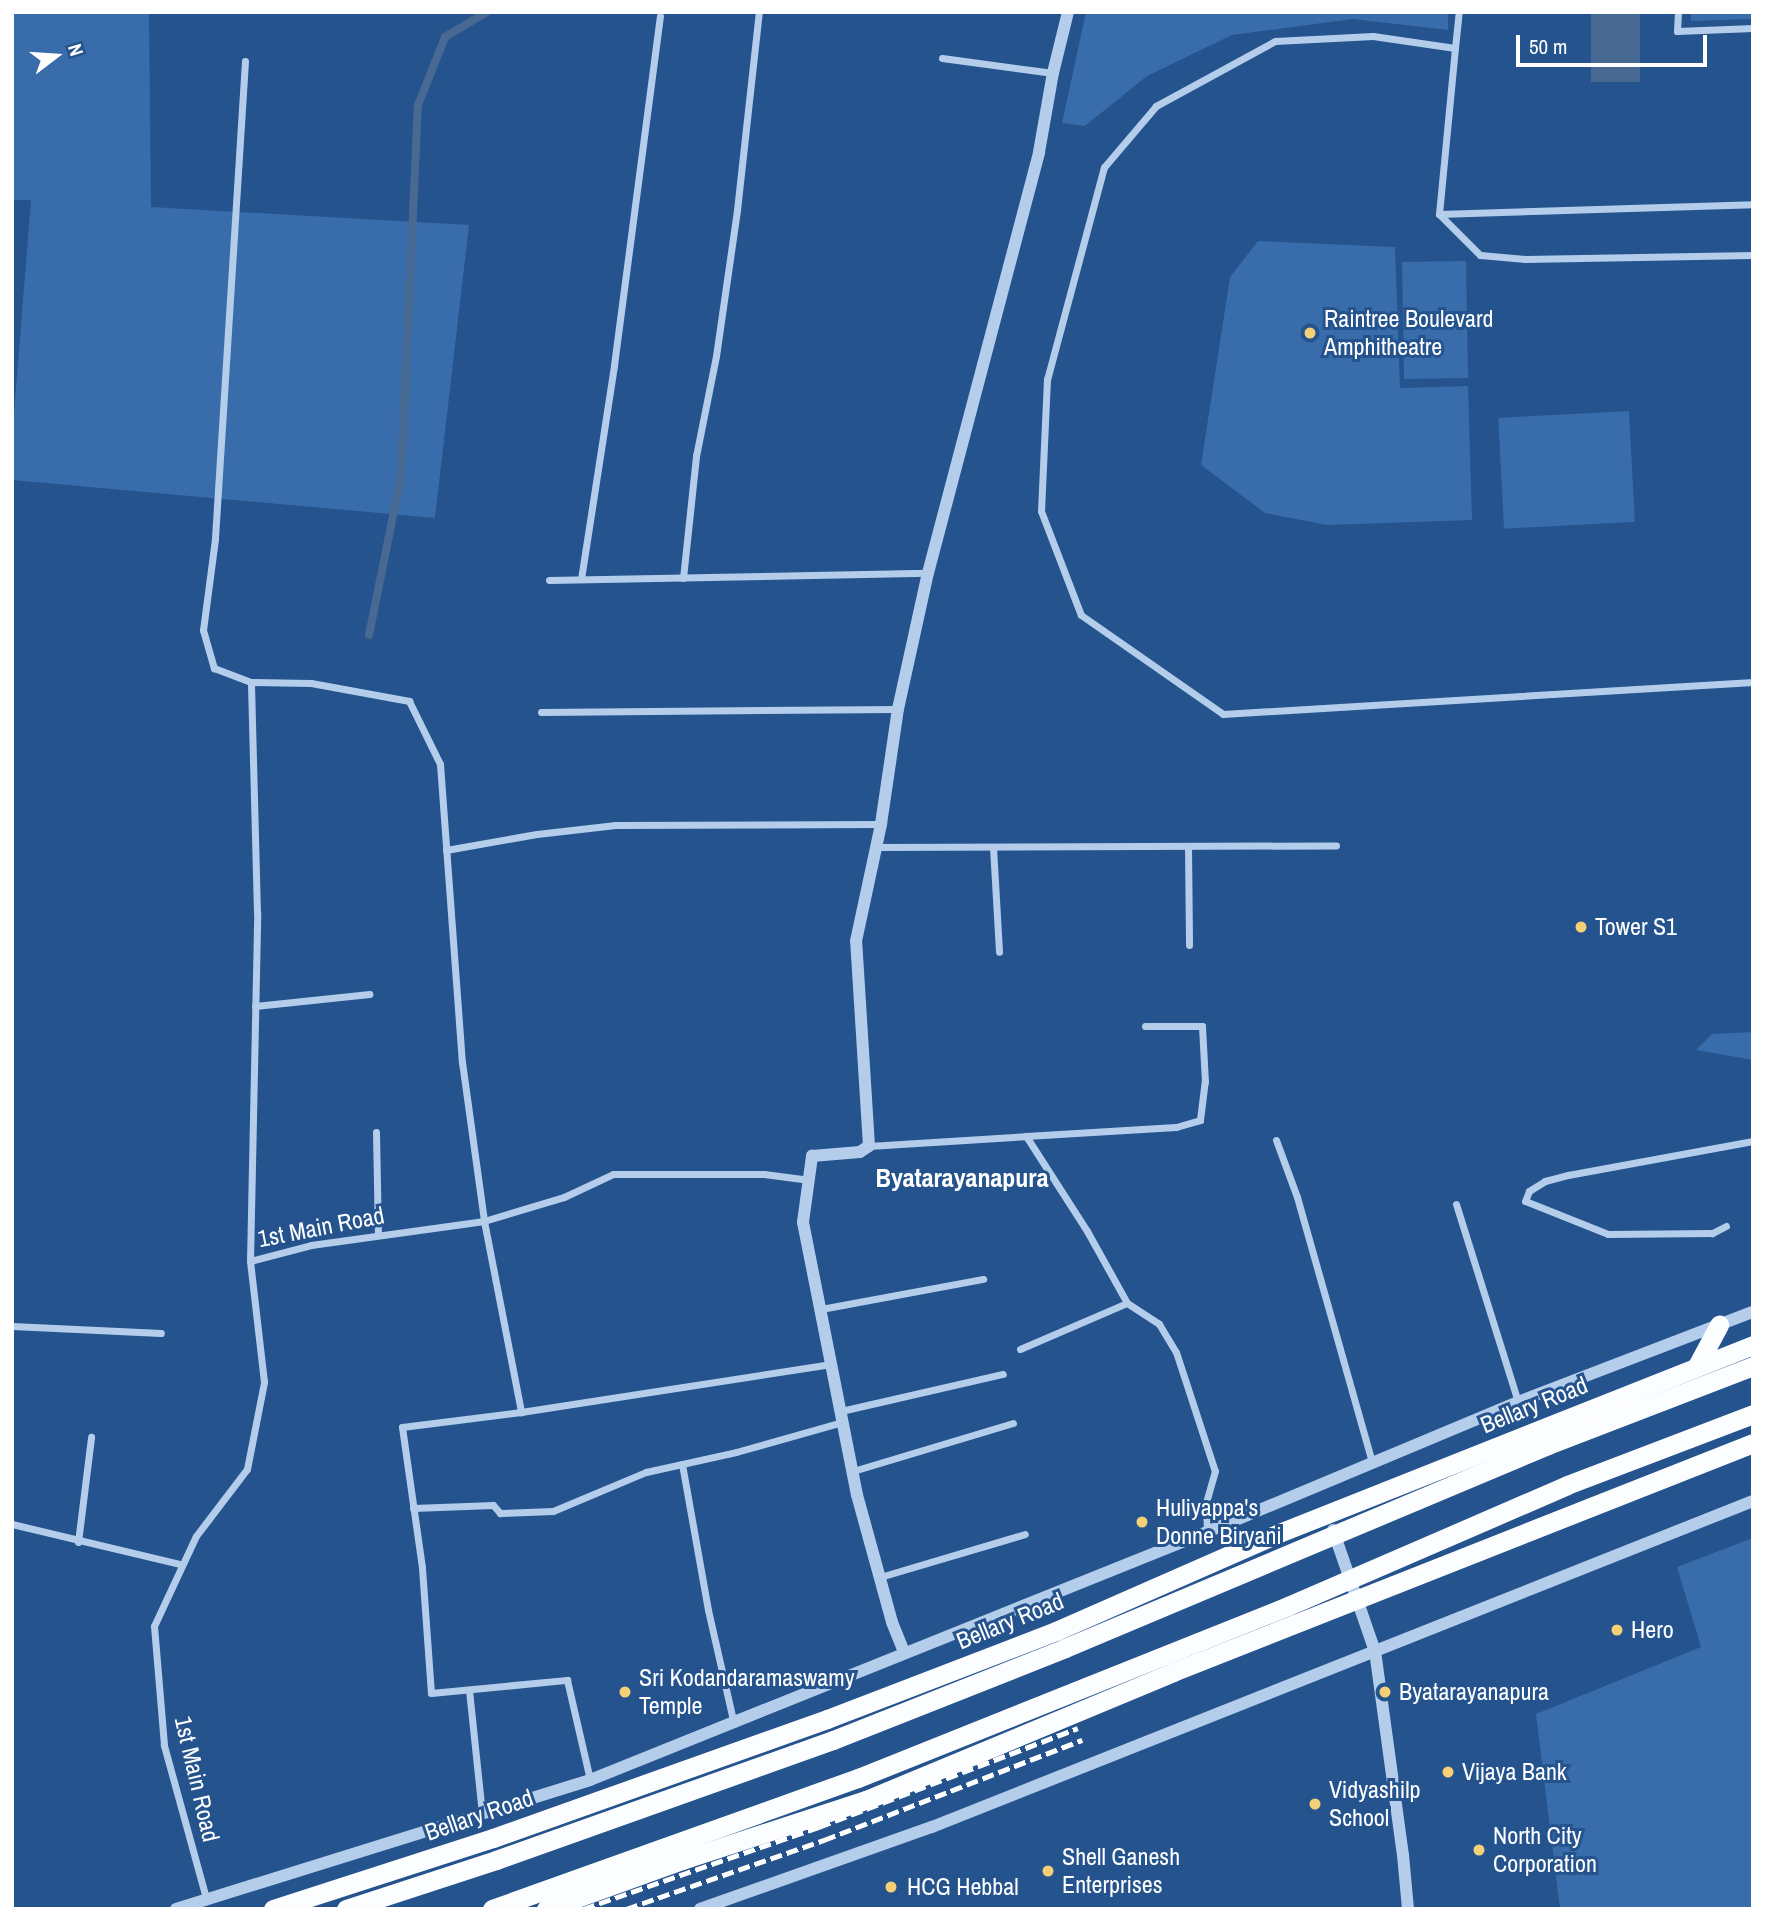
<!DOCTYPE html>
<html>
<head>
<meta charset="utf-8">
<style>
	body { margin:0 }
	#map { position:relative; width:1765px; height:1921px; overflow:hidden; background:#24538d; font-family:"Archivo Narrow",sans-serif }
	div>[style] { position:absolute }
	.green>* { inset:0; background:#396caa; transform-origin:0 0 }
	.water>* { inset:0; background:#486992; transform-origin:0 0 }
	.stream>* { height:8px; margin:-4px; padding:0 4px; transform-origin:4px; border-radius:4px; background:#486992 }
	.minor>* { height:7px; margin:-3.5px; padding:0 3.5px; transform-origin:3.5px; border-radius:3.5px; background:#b4cdeb }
	.tertiary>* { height:12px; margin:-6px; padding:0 6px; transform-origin:6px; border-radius:6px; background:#b4cdeb }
	.trunk>* { height:19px; margin:-9.5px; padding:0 9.5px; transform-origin:9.5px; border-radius:9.5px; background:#fcfdfe }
	.rail>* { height:5px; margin-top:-2.5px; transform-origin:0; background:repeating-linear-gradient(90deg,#fff 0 12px,transparent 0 17px) }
	.trunk-bridge>* { height:19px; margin:-9.5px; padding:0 9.5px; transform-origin:9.5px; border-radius:9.5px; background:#fcfdfe }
	.dots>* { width:19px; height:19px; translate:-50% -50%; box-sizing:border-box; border:4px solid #24538d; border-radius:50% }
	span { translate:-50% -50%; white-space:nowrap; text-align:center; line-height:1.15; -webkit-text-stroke:6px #24538d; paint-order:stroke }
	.poi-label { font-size:24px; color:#fff }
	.left { translate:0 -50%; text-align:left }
	.street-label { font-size:24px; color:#fff }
	.neighbourhood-label { font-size:26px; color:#fff; font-weight:700 }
	.frame { position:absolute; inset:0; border:14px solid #fff; pointer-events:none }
	.north { position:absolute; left:21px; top:21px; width:70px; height:70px; -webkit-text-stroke:5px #24538d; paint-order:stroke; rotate:73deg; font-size:19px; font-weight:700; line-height:28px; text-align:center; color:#fff }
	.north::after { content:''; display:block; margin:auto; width:24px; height:32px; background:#fff; clip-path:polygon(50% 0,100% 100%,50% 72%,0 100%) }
	.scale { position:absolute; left:1516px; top:35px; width:191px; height:32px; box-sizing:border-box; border:4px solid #fff; border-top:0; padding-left:9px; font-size:21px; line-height:24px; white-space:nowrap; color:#fff; -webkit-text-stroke:5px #24538d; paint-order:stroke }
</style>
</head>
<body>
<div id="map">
	<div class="green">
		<i style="clip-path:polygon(12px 12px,149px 12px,151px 207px,469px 225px,435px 518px,12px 480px,12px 438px,31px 200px,12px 200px)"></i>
		<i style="clip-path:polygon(1086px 12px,1448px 12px,1448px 30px,1353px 19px,1232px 35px,1147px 76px,1085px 126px,1062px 123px)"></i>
		<i style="clip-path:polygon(1691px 12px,1753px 12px,1753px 19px,1691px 21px)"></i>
		<i style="clip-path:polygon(1258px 241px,1395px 247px,1400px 388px,1468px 386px,1472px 520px,1327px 525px,1265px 513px,1201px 465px,1230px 277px)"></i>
		<i style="left:1466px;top:261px;width:117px;height:64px;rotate:89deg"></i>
		<i style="left:1629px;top:411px;width:111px;height:131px;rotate:87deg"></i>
		<i style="clip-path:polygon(1753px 1032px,1753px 1060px,1696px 1050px,1712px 1034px)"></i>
		<i style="clip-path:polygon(1753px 1538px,1753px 1909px,1560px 1909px,1536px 1714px,1701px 1647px,1677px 1567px)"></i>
	</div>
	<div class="water">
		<i style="left:1591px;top:12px;width:49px;height:70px"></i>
	</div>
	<div class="stream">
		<i style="left:369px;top:635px;width:161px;rotate:-78.6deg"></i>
		<i style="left:401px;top:477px;width:372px;rotate:-87.4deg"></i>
		<i style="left:418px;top:105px;width:73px;rotate:-68.3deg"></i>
		<i style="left:445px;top:37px;width:49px;rotate:-30.8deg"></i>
	</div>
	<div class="minor">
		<i style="left:1678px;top:12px;width:19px;rotate:93deg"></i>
		<i style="left:1677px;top:31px;width:76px;rotate:-2.3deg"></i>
		<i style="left:1455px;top:48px;width:36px;rotate:-84deg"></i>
		<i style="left:942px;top:58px;width:112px;rotate:7.7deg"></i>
		<i style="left:245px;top:61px;width:479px;rotate:93.6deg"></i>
		<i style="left:215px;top:539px;width:92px;rotate:97.5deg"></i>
		<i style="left:203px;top:630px;width:40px;rotate:74deg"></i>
		<i style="left:214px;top:668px;width:40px;rotate:21deg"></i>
		<i style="left:1439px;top:214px;width:314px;rotate:-1.8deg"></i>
		<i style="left:1753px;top:255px;width:228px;rotate:179deg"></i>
		<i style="left:1525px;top:259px;width:45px;rotate:-174.9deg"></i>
		<i style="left:1480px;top:255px;width:58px;rotate:-135deg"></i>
		<i style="left:1439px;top:214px;width:167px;rotate:-84.5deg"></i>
		<i style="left:1455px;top:48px;width:83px;rotate:-171.7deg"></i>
		<i style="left:1373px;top:36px;width:98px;rotate:177.1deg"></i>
		<i style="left:1275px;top:41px;width:136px;rotate:151.4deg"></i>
		<i style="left:1156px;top:106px;width:80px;rotate:130.4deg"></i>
		<i style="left:1104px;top:167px;width:220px;rotate:105deg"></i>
		<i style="left:1047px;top:379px;width:132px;rotate:92.6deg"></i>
		<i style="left:1041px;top:511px;width:111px;rotate:69deg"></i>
		<i style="left:1081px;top:615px;width:173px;rotate:34.9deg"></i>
		<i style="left:1223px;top:714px;width:531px;rotate:-3.46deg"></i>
		<i style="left:683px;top:578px;width:123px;rotate:-83.9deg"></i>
		<i style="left:696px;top:456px;width:102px;rotate:-78.7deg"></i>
		<i style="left:716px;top:356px;width:148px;rotate:-81.8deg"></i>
		<i style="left:737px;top:210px;width:199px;rotate:-83.7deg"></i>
		<i style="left:581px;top:579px;width:217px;rotate:-81.2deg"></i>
		<i style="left:614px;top:365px;width:352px;rotate:-82.5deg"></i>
		<i style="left:549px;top:580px;width:379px;rotate:-1.1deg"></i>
		<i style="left:541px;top:712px;width:357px;rotate:-0.5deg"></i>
		<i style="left:1188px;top:846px;width:99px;rotate:89.4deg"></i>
		<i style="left:876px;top:847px;width:460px;rotate:-0.2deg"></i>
		<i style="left:993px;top:847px;width:105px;rotate:86.7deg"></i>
		<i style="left:446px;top:850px;width:92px;rotate:-10deg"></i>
		<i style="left:537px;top:834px;width:79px;rotate:-6.6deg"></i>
		<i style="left:615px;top:825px;width:266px;rotate:-0.2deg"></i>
		<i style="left:255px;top:1006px;width:115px;rotate:-6deg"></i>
		<i style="left:376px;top:1132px;width:102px;rotate:88.9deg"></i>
		<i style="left:1026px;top:1136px;width:150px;rotate:-3.4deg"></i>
		<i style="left:1176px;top:1127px;width:25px;rotate:-16deg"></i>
		<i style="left:1200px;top:1120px;width:38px;rotate:-83deg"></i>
		<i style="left:1205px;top:1082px;width:56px;rotate:-93.1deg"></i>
		<i style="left:1202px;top:1026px;width:57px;rotate:180deg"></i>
		<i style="left:1276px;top:1140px;width:61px;rotate:69.8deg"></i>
		<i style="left:1297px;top:1197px;width:275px;rotate:74.2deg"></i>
		<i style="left:869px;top:1146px;width:157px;rotate:-3.6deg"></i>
		<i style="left:1026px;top:1136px;width:113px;rotate:57.3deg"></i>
		<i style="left:1087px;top:1231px;width:82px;rotate:60.9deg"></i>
		<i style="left:1127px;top:1303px;width:38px;rotate:33deg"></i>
		<i style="left:1159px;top:1324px;width:33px;rotate:59deg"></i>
		<i style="left:1176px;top:1352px;width:125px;rotate:71.9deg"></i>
		<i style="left:1215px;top:1471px;width:33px;rotate:106deg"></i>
		<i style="left:1206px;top:1503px;width:29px;rotate:88deg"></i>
		<i style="left:1456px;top:1204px;width:207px;rotate:72.6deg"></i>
		<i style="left:1726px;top:1226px;width:16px;rotate:153deg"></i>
		<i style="left:1712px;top:1233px;width:104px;rotate:179.4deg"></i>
		<i style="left:1608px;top:1234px;width:89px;rotate:-158.3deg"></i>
		<i style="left:1525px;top:1201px;width:11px;rotate:-68deg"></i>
		<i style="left:1529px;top:1191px;width:19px;rotate:-32deg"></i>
		<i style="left:1545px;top:1181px;width:24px;rotate:-15deg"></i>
		<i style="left:1568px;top:1175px;width:188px;rotate:-10.4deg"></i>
		<i style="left:250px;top:1261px;width:63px;rotate:-14.7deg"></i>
		<i style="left:311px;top:1245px;width:175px;rotate:-7.9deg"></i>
		<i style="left:484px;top:1221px;width:84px;rotate:-16.7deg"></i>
		<i style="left:564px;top:1197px;width:54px;rotate:-25.1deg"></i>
		<i style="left:613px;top:1174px;width:151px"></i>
		<i style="left:764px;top:1174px;width:46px;rotate:7.4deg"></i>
		<i style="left:821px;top:1309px;width:165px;rotate:-10.5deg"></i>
		<i style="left:12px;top:1326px;width:149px;rotate:2.7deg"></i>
		<i style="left:1020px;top:1349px;width:116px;rotate:-23.3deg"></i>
		<i style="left:841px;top:1411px;width:166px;rotate:-12.9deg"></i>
		<i style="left:521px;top:1412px;width:120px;rotate:172.8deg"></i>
		<i style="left:402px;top:1427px;width:142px;rotate:81.9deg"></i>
		<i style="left:422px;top:1568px;width:125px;rotate:85.9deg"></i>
		<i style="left:431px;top:1693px;width:137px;rotate:-5.5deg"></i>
		<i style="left:567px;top:1680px;width:103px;rotate:77deg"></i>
		<i style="left:682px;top:1464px;width:148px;rotate:79.9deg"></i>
		<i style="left:708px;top:1610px;width:117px;rotate:77.2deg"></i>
		<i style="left:853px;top:1471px;width:167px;rotate:-16.7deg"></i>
		<i style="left:413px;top:1508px;width:80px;rotate:-2.1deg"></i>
		<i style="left:493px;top:1505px;width:11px;rotate:49deg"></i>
		<i style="left:500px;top:1513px;width:53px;rotate:-2.2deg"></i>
		<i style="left:553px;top:1511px;width:101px;rotate:-22.8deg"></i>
		<i style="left:646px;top:1472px;width:92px;rotate:-12.5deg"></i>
		<i style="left:736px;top:1452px;width:111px;rotate:-15.7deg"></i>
		<i style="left:12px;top:1524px;width:173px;rotate:13.4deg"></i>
		<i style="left:78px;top:1542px;width:106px;rotate:-82.9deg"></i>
		<i style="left:880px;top:1577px;width:151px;rotate:-16.5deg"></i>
		<i style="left:469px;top:1690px;width:125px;rotate:84deg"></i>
		<i style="left:206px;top:1898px;width:159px;rotate:-105.4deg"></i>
		<i style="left:164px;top:1745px;width:119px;rotate:-94.8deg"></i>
		<i style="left:154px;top:1626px;width:99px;rotate:-65deg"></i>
		<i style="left:196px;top:1536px;width:84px;rotate:-52.7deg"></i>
		<i style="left:247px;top:1469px;width:89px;rotate:-78.9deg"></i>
		<i style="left:264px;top:1382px;width:122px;rotate:-96.6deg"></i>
		<i style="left:250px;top:1261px;width:348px;rotate:-88.8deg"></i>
		<i style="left:257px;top:913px;width:231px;rotate:-91.5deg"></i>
		<i style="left:251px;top:682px;width:60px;rotate:1deg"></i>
		<i style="left:311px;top:683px;width:100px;rotate:10.4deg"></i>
		<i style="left:409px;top:701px;width:70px;rotate:63.8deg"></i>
		<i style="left:440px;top:764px;width:299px;rotate:85.8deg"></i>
		<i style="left:462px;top:1062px;width:161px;rotate:82.1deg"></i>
		<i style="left:484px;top:1221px;width:195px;rotate:79deg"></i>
		<i style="left:521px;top:1412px;width:314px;rotate:-8.8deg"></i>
	</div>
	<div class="tertiary">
		<i style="left:1333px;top:1530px;width:128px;rotate:70.9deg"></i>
		<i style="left:1375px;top:1651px;width:206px;rotate:82.2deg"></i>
		<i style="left:1403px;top:1855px;width:54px;rotate:84.7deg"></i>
		<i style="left:904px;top:1652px;width:32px;rotate:-112deg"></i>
		<i style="left:892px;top:1622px;width:132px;rotate:-105.4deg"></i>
		<i style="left:857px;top:1495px;width:278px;rotate:-101.2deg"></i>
		<i style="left:803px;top:1222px;width:67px;rotate:-82.2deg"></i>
		<i style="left:812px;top:1156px;width:48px;rotate:-4.8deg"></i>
		<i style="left:860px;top:1152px;width:11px;rotate:-34deg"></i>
		<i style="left:869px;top:1146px;width:205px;rotate:-93.6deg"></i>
		<i style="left:856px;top:941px;width:120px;rotate:-77.9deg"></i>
		<i style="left:881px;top:824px;width:116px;rotate:-81.6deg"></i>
		<i style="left:898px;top:709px;width:139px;rotate:-77.6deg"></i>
		<i style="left:928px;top:573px;width:435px;rotate:-75.2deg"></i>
		<i style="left:1039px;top:152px;width:80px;rotate:-80deg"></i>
		<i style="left:1053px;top:73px;width:63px;rotate:-76.2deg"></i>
		<i style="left:176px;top:1909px;width:434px;rotate:-17.3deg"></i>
		<i style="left:590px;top:1780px;width:665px;rotate:-21.9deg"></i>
		<i style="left:1207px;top:1532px;width:337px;rotate:-22.7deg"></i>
		<i style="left:1518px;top:1402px;width:252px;rotate:-21deg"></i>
		<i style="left:700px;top:1909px;width:246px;rotate:-19.5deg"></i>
		<i style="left:932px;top:1827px;width:883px;rotate:-21.66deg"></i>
	</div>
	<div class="trunk">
		<i style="left:1697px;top:1366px;width:47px;rotate:-61.8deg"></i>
		<i style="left:273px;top:1909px;width:231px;rotate:-17.9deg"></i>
		<i style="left:493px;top:1838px;width:355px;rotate:-19.6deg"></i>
		<i style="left:827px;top:1719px;width:245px;rotate:-21deg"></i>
		<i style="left:1056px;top:1631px;width:244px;rotate:-23.7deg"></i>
		<i style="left:1279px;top:1533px;width:510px;rotate:-21.63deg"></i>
		<i style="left:546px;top:1909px;width:145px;rotate:-19.8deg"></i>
		<i style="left:682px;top:1860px;width:194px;rotate:-18.1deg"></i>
		<i style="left:866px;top:1800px;width:333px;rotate:-22.6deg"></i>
		<i style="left:1173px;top:1672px;width:624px;rotate:-21.55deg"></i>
	</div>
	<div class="rail">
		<i style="left:583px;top:1909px;width:250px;rotate:-19.2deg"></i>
		<i style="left:819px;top:1827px;width:277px;rotate:-20.9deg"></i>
		<i style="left:626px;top:1909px;width:210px;rotate:-19.2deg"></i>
		<i style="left:824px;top:1840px;width:277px;rotate:-21.2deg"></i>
	</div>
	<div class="trunk-bridge">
		<i style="left:346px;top:1909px;width:158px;rotate:-18.1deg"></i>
		<i style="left:496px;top:1860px;width:358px;rotate:-19.6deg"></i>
		<i style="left:833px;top:1740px;width:250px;rotate:-21.6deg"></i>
		<i style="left:1065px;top:1648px;width:524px;rotate:-22.8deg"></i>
		<i style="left:1548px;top:1445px;width:220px;rotate:-21.1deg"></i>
		<i style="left:492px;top:1909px;width:389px;rotate:-19.7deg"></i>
		<i style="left:858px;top:1778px;width:463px;rotate:-21.8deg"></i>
		<i style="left:1288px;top:1606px;width:304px;rotate:-23.4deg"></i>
		<i style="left:1567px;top:1485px;width:199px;rotate:-20.9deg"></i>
	</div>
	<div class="dots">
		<i style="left:1310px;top:333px;background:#f5d077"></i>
		<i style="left:1581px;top:927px;background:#f5d077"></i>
		<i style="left:1142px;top:1522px;background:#f5d077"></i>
		<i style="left:1617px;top:1630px;background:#f5d077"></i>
		<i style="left:625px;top:1692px;background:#f5d077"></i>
		<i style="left:1385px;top:1692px;background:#f5d077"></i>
		<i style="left:1448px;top:1772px;background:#f5d077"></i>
		<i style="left:1315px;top:1804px;background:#f5d077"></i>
		<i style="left:1479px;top:1850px;background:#f5d077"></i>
		<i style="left:1048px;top:1871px;background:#f5d077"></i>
		<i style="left:891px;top:1887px;background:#f5d077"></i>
	</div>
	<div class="poi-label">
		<span class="left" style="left:1324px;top:333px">Raintree Boulevard<br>Amphitheatre</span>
		<span class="left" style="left:1595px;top:927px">Tower S1</span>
		<span class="left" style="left:1156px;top:1522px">Huliyappa's<br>Donne Biryani</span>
		<span class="left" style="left:1631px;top:1630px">Hero</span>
		<span class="left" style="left:639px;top:1692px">Sri Kodandaramaswamy<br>Temple</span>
		<span class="left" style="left:1399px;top:1692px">Byatarayanapura</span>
		<span class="left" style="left:1462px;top:1772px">Vijaya Bank</span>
		<span class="left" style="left:1329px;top:1804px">Vidyashilp<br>School</span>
		<span class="left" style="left:1493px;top:1850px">North City<br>Corporation</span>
		<span class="left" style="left:1062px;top:1871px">Shell Ganesh<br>Enterprises</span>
		<span class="left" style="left:907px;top:1887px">HCG Hebbal</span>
	</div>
	<div class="street-label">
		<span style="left:321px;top:1227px;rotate:-11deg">1st Main Road</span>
		<span style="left:1534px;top:1405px;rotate:-22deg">Bellary Road</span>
		<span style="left:1010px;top:1621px;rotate:-22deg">Bellary Road</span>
		<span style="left:197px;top:1779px;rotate:77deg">1st Main Road</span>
		<span style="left:479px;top:1815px;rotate:-19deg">Bellary Road</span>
	</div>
	<div class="neighbourhood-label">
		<span style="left:962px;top:1178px">Byatarayanapura</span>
	</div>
	<div class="frame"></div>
	<div class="north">N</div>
	<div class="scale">50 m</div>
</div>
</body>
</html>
